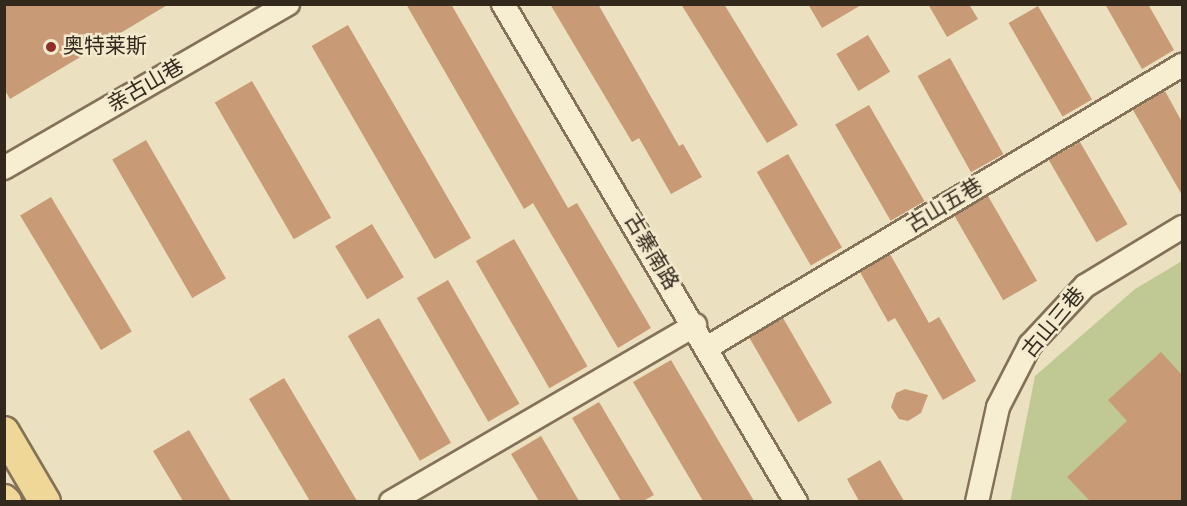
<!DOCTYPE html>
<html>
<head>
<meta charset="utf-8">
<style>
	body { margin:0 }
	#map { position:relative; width:1187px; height:506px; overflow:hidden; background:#ebe0bf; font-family:Spectral,"Noto Sans SC",serif }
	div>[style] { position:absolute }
	.green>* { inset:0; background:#c0c994 }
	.building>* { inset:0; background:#c89b76; transform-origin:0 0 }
	.roads { filter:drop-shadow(2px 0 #837158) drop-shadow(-2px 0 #837158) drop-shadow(0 2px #837158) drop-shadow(0 -2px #837158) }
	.minor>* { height:22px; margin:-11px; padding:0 11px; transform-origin:11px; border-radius:11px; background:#f7edd1 }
	.major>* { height:30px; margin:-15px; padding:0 15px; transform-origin:15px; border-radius:15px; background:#eed797 }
	.dots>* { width:16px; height:16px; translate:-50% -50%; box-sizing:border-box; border:3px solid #f3eace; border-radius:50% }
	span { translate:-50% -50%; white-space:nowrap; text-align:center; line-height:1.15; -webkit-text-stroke:5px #f3eace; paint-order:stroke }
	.poi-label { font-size:21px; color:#33281c }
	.left { translate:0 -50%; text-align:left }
	.street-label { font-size:21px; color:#33281c }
	.frame { position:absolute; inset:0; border:6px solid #33281c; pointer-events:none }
</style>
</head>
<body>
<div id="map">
	<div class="green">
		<i style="clip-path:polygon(1182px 261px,1182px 501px,1010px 502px,1035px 376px,1135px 289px)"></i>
	</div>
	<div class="building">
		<i style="clip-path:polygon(4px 4px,169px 4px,10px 99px,4px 89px)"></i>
		<i style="clip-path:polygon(406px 4px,451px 4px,568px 208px,577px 203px,651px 328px,618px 348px,533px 203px,524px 209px)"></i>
		<i style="clip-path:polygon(550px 4px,598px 4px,679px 146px,683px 144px,702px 177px,671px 194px,639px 138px,632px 142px)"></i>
		<i style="clip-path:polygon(681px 4px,724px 4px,798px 125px,767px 143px)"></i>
		<i style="clip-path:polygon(808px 4px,863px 4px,822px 28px)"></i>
		<i style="clip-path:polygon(928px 4px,969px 4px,978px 19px,947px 37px)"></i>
		<i style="clip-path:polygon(1105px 4px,1148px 4px,1174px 50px,1142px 69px)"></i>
		<i style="left:1038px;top:6px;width:108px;height:34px;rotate:60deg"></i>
		<i style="left:348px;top:25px;width:246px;height:42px;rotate:60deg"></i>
		<i style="left:868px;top:35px;width:43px;height:37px;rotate:59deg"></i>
		<i style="left:950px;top:58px;width:110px;height:37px;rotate:61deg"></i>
		<i style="left:252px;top:81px;width:158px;height:43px;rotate:60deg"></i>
		<i style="clip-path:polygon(1165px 91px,1182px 122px,1182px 195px,1133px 110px)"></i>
		<i style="left:869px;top:105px;width:111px;height:39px;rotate:60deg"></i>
		<i style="left:146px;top:140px;width:160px;height:39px;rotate:60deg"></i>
		<i style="left:1080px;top:142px;width:95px;height:36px;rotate:60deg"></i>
		<i style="left:788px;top:154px;width:108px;height:36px;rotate:60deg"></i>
		<i style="left:988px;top:196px;width:98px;height:39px;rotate:60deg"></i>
		<i style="left:51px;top:197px;width:157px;height:36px;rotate:59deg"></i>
		<i style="left:372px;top:224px;width:62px;height:43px;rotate:59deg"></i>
		<i style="left:514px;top:239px;width:147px;height:44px;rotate:60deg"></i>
		<i style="clip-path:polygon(890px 254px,929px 323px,939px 317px,976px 381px,943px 400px,895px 318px,888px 322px,860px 272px)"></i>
		<i style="left:448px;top:280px;width:143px;height:36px;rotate:60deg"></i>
		<i style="left:379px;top:318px;width:144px;height:36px;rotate:60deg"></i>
		<i style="left:783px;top:318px;width:98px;height:39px;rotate:60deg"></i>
		<i style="clip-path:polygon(1161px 352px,1182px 375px,1182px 501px,1090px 501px,1067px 477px,1127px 421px,1108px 400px)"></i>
		<i style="clip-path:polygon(671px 360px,754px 501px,703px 501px,633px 382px)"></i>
		<i style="clip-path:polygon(284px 378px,357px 501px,310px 501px,249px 399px)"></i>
		<i style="clip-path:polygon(905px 389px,928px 395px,921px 413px,908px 421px,899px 419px,891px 407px,896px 393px)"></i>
		<i style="clip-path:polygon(599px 402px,654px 495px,643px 501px,621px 501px,572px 418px)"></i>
		<i style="clip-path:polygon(189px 430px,231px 501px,183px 501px,153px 451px)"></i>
		<i style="clip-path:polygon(541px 436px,579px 501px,539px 501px,511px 454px)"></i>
		<i style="clip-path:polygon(880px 460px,904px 501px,859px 501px,847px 479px)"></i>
	</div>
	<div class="roads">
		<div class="minor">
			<i style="left:503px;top:4px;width:578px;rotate:59.53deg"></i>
			<i style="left:4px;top:168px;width:328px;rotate:-30deg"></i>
			<i style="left:708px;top:347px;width:552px;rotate:-30.75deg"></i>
			<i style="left:391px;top:502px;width:352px;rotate:-30.2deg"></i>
			<i style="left:977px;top:502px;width:97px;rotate:-77.5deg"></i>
			<i style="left:998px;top:407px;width:70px;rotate:-62.7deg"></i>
			<i style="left:1030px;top:345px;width:81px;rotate:-47deg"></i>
			<i style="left:1085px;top:286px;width:114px;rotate:-31.3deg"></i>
		</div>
		<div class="major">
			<i style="left:4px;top:432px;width:81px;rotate:59.6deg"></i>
			<i style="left:4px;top:500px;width:3px;rotate:45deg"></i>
		</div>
	</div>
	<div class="dots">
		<i style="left:51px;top:47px;background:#8f2e2b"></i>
	</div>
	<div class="poi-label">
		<span class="left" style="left:63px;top:47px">奥特莱斯</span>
	</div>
	<div class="street-label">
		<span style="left:146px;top:86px;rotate:-30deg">亲古山巷</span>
		<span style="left:945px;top:206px;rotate:-31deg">古山五巷</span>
		<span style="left:651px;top:252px;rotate:59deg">古寨南路</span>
		<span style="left:1054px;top:323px;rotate:-50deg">古山三巷</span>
	</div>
	<div class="frame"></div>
</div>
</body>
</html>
